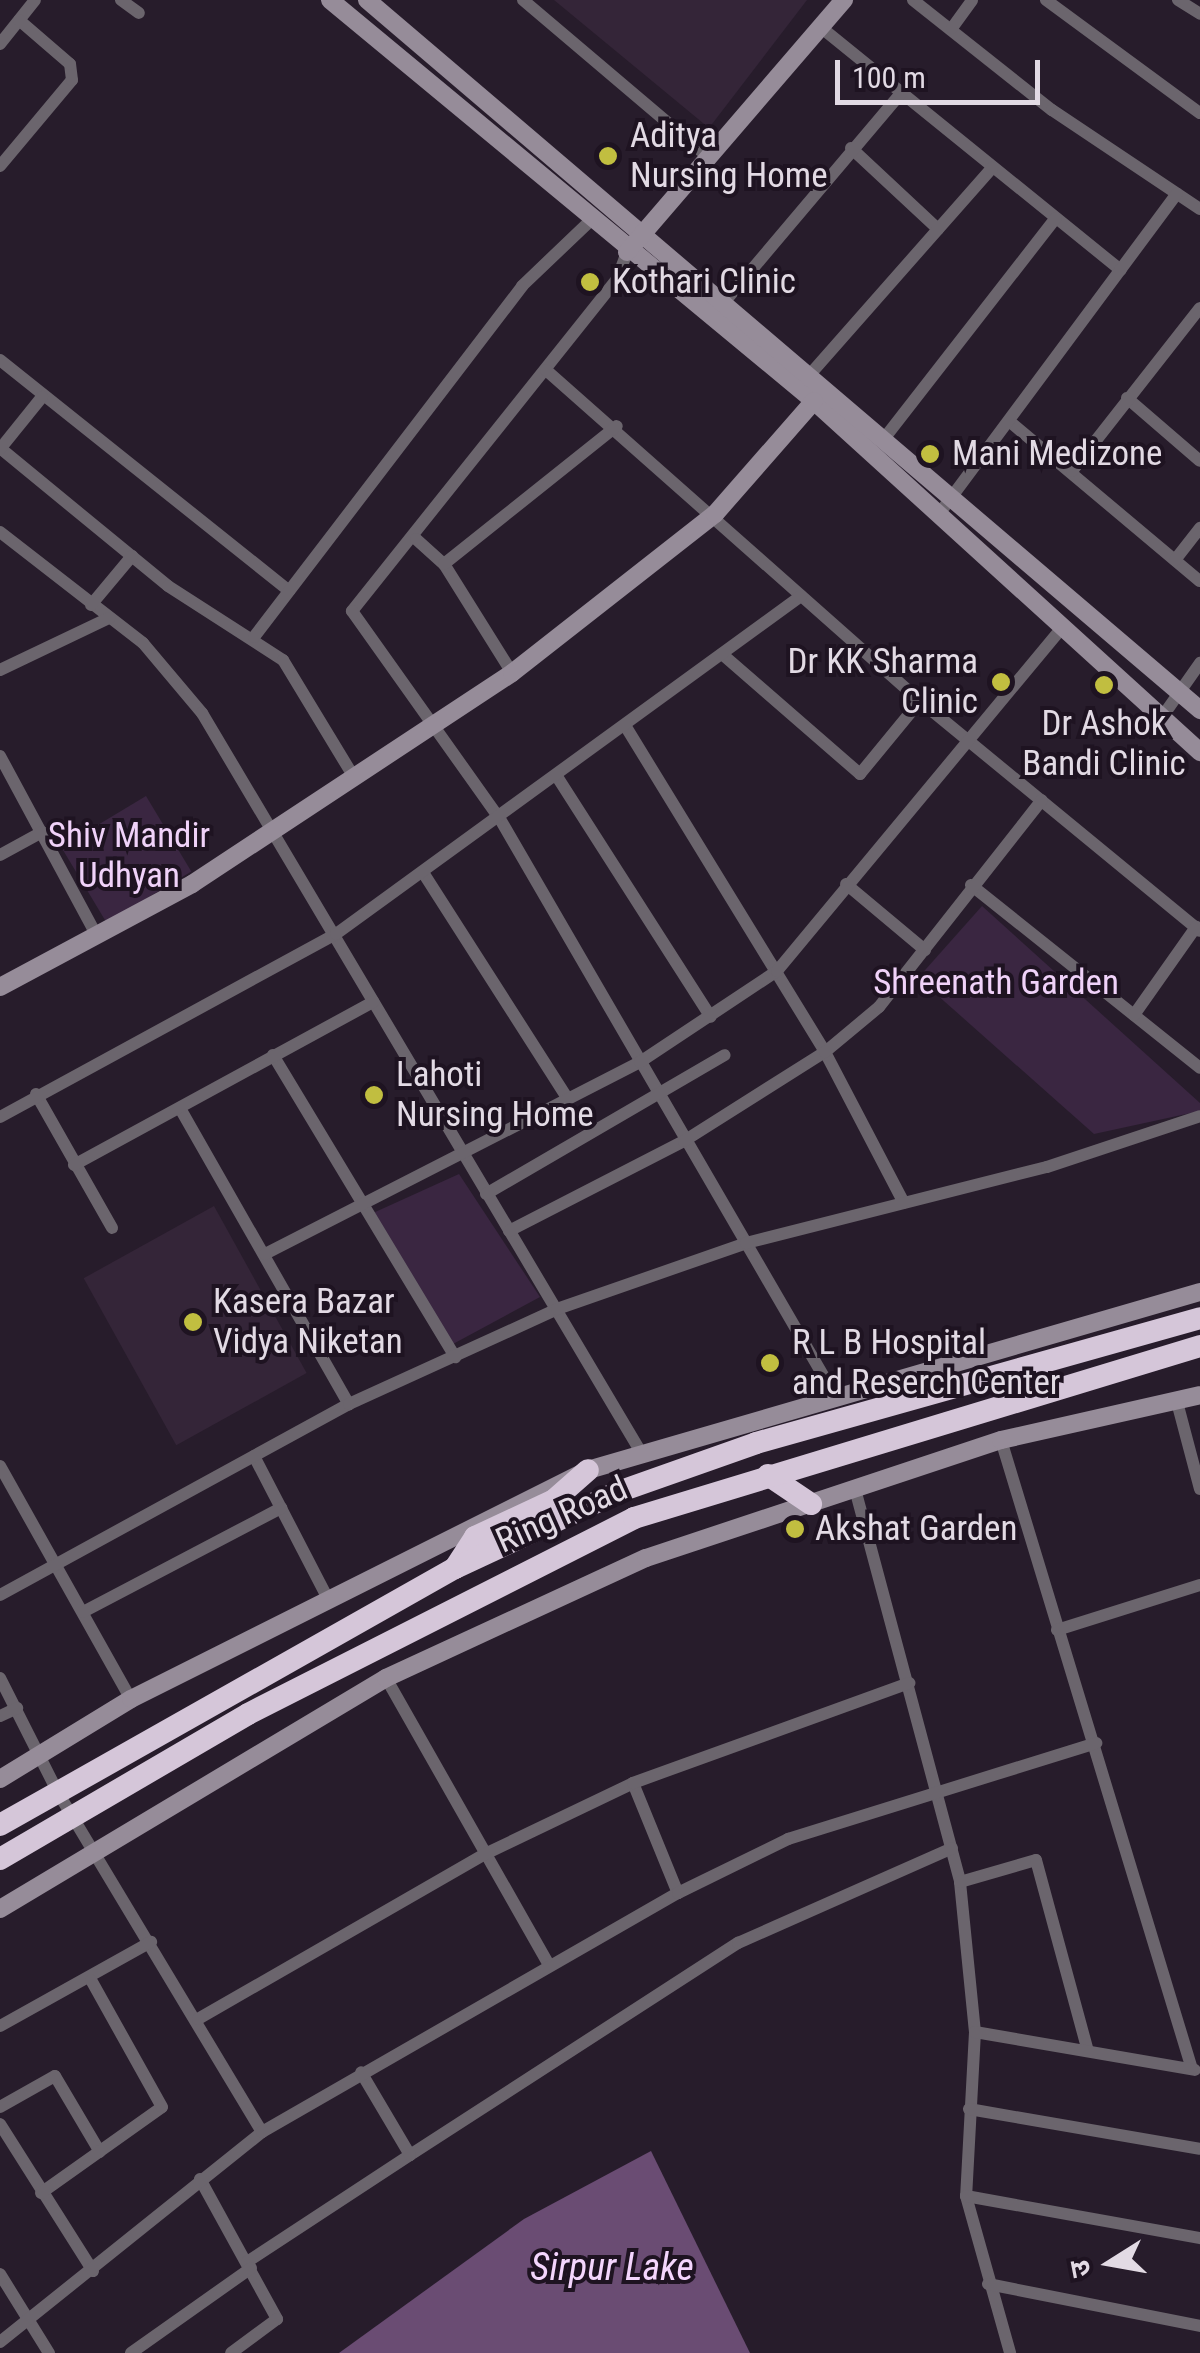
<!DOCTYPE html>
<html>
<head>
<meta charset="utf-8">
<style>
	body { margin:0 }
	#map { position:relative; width:1200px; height:2353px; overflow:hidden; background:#271c2b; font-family:"Roboto Condensed","Noto Sans Devanagari",sans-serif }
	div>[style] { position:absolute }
	.built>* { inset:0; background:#342538; transform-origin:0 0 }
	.green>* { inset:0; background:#3a2641; transform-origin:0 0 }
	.water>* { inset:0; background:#6a4c73 }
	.street>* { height:12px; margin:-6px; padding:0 6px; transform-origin:6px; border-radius:6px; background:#6b656d }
	.secondary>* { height:18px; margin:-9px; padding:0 9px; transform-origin:9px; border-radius:9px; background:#968c99 }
	.highway>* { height:22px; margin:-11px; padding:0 11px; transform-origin:11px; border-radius:11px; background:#d5c6d9 }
	.dots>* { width:28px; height:28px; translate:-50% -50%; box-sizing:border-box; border:5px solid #1e1321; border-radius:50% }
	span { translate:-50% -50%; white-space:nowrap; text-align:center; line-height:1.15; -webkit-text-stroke:8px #1e1321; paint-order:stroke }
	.poi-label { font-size:35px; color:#e2dae4 }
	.left { translate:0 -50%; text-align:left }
	.right { translate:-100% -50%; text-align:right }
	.park-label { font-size:35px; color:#f0d2f9 }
	.street-label { font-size:35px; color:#e2dae4 }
	.water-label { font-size:38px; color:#f4d6fd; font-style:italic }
	.north { position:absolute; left:1060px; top:2213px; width:100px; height:100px; -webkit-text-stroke:8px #1e1321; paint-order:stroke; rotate:259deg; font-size:28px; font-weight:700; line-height:40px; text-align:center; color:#e2dae4 }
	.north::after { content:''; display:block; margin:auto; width:35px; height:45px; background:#e2dae4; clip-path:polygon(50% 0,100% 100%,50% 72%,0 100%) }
	.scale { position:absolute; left:835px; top:60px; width:205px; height:45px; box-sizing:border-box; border:5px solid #e2dae4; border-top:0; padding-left:12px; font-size:30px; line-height:35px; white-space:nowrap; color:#e2dae4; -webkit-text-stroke:8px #1e1321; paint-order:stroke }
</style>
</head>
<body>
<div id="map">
	<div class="built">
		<i style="clip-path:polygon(554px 0,807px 0,709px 128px)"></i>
		<i style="left:214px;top:1206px;width:191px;height:149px;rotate:61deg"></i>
	</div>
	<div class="green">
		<i style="left:146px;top:796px;width:88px;height:99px;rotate:59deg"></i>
		<i style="clip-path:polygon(982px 906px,1200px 1103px,1200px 1111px,1094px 1134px,918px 978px)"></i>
		<i style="clip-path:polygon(459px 1174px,540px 1297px,453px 1344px,373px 1213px)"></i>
	</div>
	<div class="water">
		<i style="clip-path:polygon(651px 2151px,750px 2353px,339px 2353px,524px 2219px)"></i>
	</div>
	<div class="street">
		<i style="left:121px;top:0;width:22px;rotate:36deg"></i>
		<i style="left:523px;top:0;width:241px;rotate:40.3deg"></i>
		<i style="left:913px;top:0;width:177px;rotate:38.4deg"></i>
		<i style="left:1052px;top:110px;width:178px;rotate:33.8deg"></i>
		<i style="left:1046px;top:0;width:191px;rotate:36.3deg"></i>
		<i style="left:1178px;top:0;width:26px;rotate:32deg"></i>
		<i style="left:952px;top:28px;width:34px;rotate:-54deg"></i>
		<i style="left:823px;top:29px;width:383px;rotate:39deg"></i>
		<i style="left:0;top:44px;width:56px;rotate:-51.5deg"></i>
		<i style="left:851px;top:148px;width:119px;rotate:43deg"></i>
		<i style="left:0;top:166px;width:112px;rotate:-50.1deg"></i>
		<i style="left:72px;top:80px;width:16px;rotate:-97deg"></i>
		<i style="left:70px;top:64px;width:67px;rotate:-139.2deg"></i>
		<i style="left:627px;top:252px;width:29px;rotate:110deg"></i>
		<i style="left:617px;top:279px;width:425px;rotate:128.6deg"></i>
		<i style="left:352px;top:611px;width:255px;rotate:54.6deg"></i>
		<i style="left:500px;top:819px;width:667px;rotate:59.86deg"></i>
		<i style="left:727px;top:299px;width:270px;rotate:-49.8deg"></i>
		<i style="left:0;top:360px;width:370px;rotate:38.6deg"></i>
		<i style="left:546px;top:370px;width:499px;rotate:41.5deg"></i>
		<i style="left:920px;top:701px;width:362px;rotate:39.4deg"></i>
		<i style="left:813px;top:371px;width:271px;rotate:-48.6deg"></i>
		<i style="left:1127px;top:398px;width:96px;rotate:40.8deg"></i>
		<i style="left:1009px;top:421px;width:249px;rotate:40deg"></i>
		<i style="left:883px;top:440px;width:281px;rotate:-52.1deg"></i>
		<i style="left:0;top:448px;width:217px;rotate:39.4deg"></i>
		<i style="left:168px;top:586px;width:137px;rotate:32.8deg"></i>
		<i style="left:283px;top:660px;width:133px;rotate:58.8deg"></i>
		<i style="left:0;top:449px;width:67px;rotate:-51.1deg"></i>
		<i style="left:1072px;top:471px;width:207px;rotate:-51.9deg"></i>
		<i style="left:939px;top:514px;width:399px;rotate:-53.4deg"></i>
		<i style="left:0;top:532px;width:181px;rotate:37.8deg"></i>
		<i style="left:143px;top:643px;width:92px;rotate:49.9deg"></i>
		<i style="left:202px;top:713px;width:856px;rotate:59.3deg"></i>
		<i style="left:416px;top:539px;width:38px;rotate:42deg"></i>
		<i style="left:444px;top:564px;width:128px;rotate:58deg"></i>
		<i style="left:1175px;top:560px;width:41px;rotate:-52deg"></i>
		<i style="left:444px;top:564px;width:221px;rotate:-38.6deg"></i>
		<i style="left:91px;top:605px;width:64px;rotate:-50.1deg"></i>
		<i style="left:254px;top:637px;width:442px;rotate:-52.6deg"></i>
		<i style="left:522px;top:286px;width:94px;rotate:-43.7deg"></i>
		<i style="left:722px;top:654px;width:183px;rotate:41deg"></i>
		<i style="left:860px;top:774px;width:94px;rotate:-50.6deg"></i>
		<i style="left:0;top:670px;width:121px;rotate:-25.5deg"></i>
		<i style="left:1160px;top:720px;width:70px;rotate:-54.9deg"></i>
		<i style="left:626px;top:727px;width:381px;rotate:58.5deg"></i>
		<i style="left:825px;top:1052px;width:170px;rotate:62.4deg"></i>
		<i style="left:0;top:756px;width:204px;rotate:61.7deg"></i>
		<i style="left:556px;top:775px;width:287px;rotate:57.4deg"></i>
		<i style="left:0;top:855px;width:48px;rotate:-28.7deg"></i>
		<i style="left:424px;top:874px;width:267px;rotate:57.4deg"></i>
		<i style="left:846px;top:884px;width:103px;rotate:39.9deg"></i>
		<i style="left:971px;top:885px;width:293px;rotate:38.6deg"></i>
		<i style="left:1134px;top:1015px;width:108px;rotate:-54.8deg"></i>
		<i style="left:273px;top:1055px;width:353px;rotate:58.9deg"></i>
		<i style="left:36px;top:1094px;width:154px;rotate:60.4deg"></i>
		<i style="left:181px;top:1110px;width:339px;rotate:60.3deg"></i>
		<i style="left:0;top:1117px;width:383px;rotate:-28.6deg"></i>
		<i style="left:336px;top:934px;width:575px;rotate:-36.01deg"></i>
		<i style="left:74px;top:1165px;width:341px;rotate:-28.6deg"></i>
		<i style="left:486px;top:1194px;width:276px;rotate:-30.2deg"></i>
		<i style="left:509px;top:1231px;width:197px;rotate:-27.2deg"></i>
		<i style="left:684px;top:1141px;width:167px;rotate:-32.3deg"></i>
		<i style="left:825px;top:1052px;width:70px;rotate:-39.8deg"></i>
		<i style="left:879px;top:1007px;width:263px;rotate:-51.8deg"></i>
		<i style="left:265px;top:1254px;width:421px;rotate:-27.1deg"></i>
		<i style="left:640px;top:1062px;width:164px;rotate:-33.6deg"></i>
		<i style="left:777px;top:971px;width:447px;rotate:-50.3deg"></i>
		<i style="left:1177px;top:1402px;width:90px;rotate:75.2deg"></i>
		<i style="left:1001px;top:1440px;width:657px;rotate:73.11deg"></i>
		<i style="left:254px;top:1456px;width:159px;rotate:62.6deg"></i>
		<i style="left:0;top:1466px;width:267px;rotate:60.7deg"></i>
		<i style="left:855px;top:1489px;width:407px;rotate:75deg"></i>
		<i style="left:960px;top:1882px;width:151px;rotate:84.3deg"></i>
		<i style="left:975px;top:2032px;width:164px;rotate:93.1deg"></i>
		<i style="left:966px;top:2196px;width:163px;rotate:74.3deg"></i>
		<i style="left:0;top:1595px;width:398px;rotate:-28.7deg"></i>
		<i style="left:349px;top:1404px;width:229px;rotate:-24.5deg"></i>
		<i style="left:557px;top:1309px;width:200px;rotate:-19.2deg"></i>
		<i style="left:746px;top:1243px;width:310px;rotate:-14.2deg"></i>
		<i style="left:1047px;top:1167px;width:161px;rotate:-18.4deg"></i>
		<i style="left:83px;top:1612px;width:224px;rotate:-27.7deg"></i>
		<i style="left:1057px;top:1630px;width:150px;rotate:-17.5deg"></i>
		<i style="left:0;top:1678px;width:127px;rotate:63.2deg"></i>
		<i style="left:57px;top:1791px;width:398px;rotate:59deg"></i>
		<i style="left:386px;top:1678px;width:330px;rotate:60.4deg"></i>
		<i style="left:0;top:1716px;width:19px;rotate:-25deg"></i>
		<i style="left:633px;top:1783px;width:119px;rotate:67.8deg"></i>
		<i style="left:960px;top:1882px;width:79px;rotate:-16.1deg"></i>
		<i style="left:1036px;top:1860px;width:198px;rotate:74.8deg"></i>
		<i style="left:198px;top:2019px;width:329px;rotate:-29.9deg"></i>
		<i style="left:483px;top:1855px;width:166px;rotate:-25.6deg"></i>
		<i style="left:633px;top:1783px;width:294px;rotate:-19.9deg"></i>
		<i style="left:0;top:2026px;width:173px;rotate:-29.1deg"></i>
		<i style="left:975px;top:2032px;width:223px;rotate:9.8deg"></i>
		<i style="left:0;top:2107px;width:63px;rotate:-29.4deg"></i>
		<i style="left:55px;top:2076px;width:88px;rotate:59.4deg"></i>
		<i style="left:969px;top:2109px;width:234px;rotate:9.8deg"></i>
		<i style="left:0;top:2124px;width:174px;rotate:57.7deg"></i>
		<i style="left:410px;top:2155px;width:391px;rotate:-32.9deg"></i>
		<i style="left:738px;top:1943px;width:234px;rotate:-23.9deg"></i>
		<i style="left:200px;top:2179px;width:160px;rotate:61.2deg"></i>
		<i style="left:277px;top:2319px;width:57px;rotate:143.5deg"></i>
		<i style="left:41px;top:2193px;width:148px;rotate:-35.4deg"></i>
		<i style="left:162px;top:2107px;width:145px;rotate:-119.2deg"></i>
		<i style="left:966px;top:2196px;width:238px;rotate:10.2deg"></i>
		<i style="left:247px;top:2262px;width:195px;rotate:-33.3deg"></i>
		<i style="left:410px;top:2155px;width:96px;rotate:-120.6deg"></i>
		<i style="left:0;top:2274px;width:93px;rotate:58.2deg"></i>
		<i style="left:988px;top:2284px;width:216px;rotate:11.2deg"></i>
		<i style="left:0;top:2342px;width:336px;rotate:-38.7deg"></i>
		<i style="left:262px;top:2132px;width:480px;rotate:-29.9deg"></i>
		<i style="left:678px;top:1893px;width:123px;rotate:-26.1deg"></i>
		<i style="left:788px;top:1839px;width:323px;rotate:-17.3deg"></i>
		<i style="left:131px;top:2353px;width:147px;rotate:-35.3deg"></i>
	</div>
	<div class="secondary">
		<i style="left:330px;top:0;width:629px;rotate:39.64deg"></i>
		<i style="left:814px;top:401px;width:522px;rotate:42.28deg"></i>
		<i style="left:367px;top:0;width:1095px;rotate:40.44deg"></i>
		<i style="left:627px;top:252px;width:333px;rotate:-49.3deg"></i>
		<i style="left:0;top:987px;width:218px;rotate:-28.2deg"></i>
		<i style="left:192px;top:884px;width:383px;rotate:-33.4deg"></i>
		<i style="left:512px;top:673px;width:258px;rotate:-38.1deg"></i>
		<i style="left:715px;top:514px;width:150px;rotate:-48.8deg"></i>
		<i style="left:0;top:1779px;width:153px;rotate:-31.4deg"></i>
		<i style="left:131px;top:1699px;width:511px;rotate:-26.62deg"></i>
		<i style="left:588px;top:1470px;width:637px;rotate:-16.22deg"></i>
		<i style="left:0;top:1909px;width:450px;rotate:-30.9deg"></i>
		<i style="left:386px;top:1678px;width:286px;rotate:-24.8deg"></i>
		<i style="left:646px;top:1558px;width:374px;rotate:-18.4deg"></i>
		<i style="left:1001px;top:1440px;width:204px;rotate:-12.7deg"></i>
	</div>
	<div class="highway">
		<i style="left:768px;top:1475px;width:52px;rotate:34deg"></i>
		<i style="left:455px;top:1568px;width:37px;rotate:-57deg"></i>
		<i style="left:475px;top:1537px;width:87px;rotate:-25.1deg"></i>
		<i style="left:554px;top:1500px;width:45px;rotate:-41.4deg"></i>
		<i style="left:0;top:1825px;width:523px;rotate:-29.46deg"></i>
		<i style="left:455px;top:1568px;width:180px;rotate:-25deg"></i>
		<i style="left:618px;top:1492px;width:146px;rotate:-19.5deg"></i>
		<i style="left:756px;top:1443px;width:461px;rotate:-15.7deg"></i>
		<i style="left:0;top:1859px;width:287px;rotate:-30.3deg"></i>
		<i style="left:248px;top:1714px;width:433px;rotate:-26.9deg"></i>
		<i style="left:634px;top:1518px;width:592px;rotate:-16.9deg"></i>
	</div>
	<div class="dots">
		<i style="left:608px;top:156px;background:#c1be40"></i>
		<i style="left:590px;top:282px;background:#c1be40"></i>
		<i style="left:930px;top:454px;background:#c1be40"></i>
		<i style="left:1001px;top:682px;background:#c1be40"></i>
		<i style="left:1104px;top:685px;background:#c1be40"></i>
		<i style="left:374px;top:1095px;background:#c1be40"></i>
		<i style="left:193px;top:1322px;background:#c1be40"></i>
		<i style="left:770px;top:1363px;background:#c1be40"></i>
		<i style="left:795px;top:1529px;background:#c1be40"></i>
	</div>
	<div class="poi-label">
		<span class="left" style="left:630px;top:156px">Aditya<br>Nursing Home</span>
		<span class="left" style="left:612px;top:282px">Kothari Clinic</span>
		<span class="left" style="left:952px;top:454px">Mani Medizone</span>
		<span class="right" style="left:978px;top:682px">Dr KK Sharma<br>Clinic</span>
		<span style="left:1104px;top:744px">Dr Ashok<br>Bandi Clinic</span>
		<span class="left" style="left:396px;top:1095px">Lahoti<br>Nursing Home</span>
		<span class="left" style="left:213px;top:1322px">Kasera Bazar<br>Vidya Niketan</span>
		<span class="left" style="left:792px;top:1363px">R L B Hospital<br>and Reserch Center</span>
		<span class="left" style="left:815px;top:1529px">Akshat Garden</span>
	</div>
	<div class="park-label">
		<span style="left:129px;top:856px">Shiv Mandir<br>Udhyan</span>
		<span style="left:996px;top:983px">Shreenath Garden</span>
	</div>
	<div class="street-label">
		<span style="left:562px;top:1515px;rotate:-24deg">Ring Road</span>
	</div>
	<div class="water-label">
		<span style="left:612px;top:2268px">Sirpur Lake</span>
	</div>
	<div class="north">उ</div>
	<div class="scale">100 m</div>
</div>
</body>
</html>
